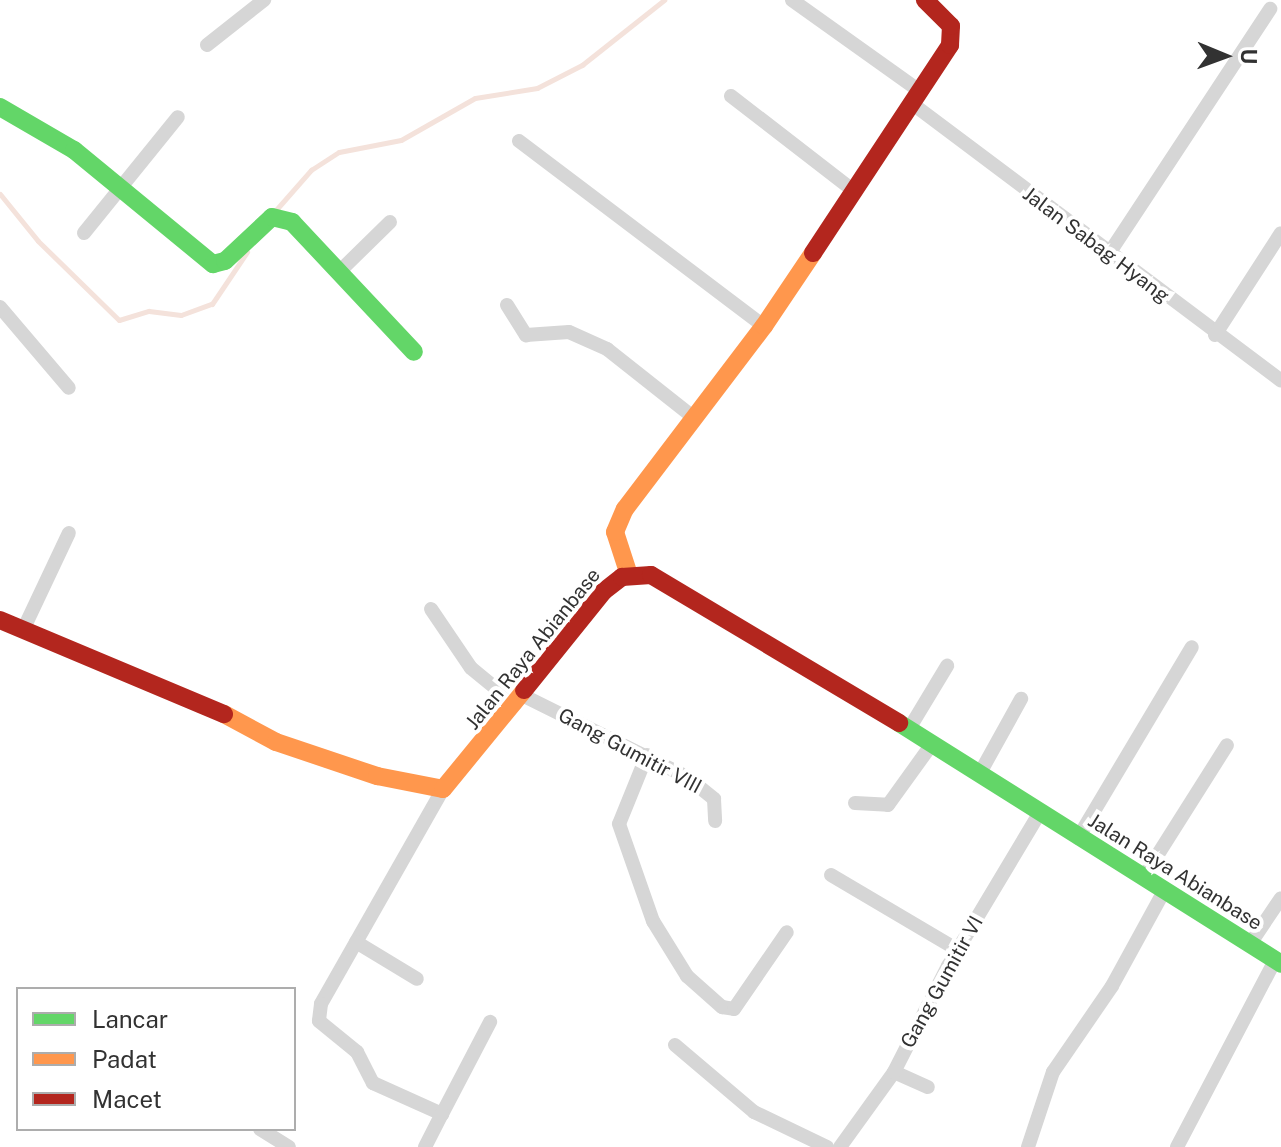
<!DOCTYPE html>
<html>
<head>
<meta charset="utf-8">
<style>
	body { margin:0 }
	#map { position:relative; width:1281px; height:1147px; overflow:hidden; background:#fff; font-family:"Public Sans",sans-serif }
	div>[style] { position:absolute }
	.stream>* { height:5px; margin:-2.5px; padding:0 2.5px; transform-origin:2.5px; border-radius:2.5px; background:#f4e2db }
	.street>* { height:14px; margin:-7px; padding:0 7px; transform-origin:7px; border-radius:7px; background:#d6d6d6 }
	.fast>* { height:18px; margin:-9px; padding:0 9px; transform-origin:9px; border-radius:9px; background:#63d668 }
	.slow>* { height:18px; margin:-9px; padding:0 9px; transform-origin:9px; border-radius:9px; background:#ff974d }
	.jam>* { height:18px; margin:-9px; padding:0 9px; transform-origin:9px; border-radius:9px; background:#b3261e }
	span { translate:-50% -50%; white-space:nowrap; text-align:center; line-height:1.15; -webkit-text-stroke:8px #fff; paint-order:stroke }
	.street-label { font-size:20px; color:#323232 }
	.legend { position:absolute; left:16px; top:987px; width:280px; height:144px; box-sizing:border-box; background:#fff; border:2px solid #adadad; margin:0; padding:10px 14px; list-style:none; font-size:24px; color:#323232 }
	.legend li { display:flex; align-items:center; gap:16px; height:40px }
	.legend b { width:40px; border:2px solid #adadad }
	.north { position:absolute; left:1185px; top:16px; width:80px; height:80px; -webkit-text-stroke:6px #fff; paint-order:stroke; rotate:91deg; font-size:22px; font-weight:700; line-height:32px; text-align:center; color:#323232 }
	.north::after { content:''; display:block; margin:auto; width:28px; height:36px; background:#323232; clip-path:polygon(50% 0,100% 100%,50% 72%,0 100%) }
</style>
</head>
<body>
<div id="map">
	<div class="stream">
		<i style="left:0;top:194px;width:60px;rotate:51deg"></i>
		<i style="left:38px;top:241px;width:113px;rotate:44.3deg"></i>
		<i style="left:119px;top:320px;width:31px;rotate:-17deg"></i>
		<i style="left:149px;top:311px;width:32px;rotate:7deg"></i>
		<i style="left:181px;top:315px;width:33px;rotate:-20deg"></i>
		<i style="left:212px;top:304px;width:63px;rotate:-56.1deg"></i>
		<i style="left:275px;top:211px;width:55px;rotate:-48.7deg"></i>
		<i style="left:311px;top:170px;width:33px;rotate:-33deg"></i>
		<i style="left:339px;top:152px;width:63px;rotate:-11deg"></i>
		<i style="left:401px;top:140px;width:85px;rotate:-29.6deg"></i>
		<i style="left:475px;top:98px;width:63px;rotate:-9.2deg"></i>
		<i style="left:537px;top:88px;width:51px;rotate:-27.1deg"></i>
		<i style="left:582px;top:65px;width:105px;rotate:-38.4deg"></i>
	</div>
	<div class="street">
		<i style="left:792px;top:0;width:158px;rotate:35.5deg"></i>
		<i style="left:207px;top:45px;width:73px;rotate:-38.3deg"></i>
		<i style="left:731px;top:96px;width:157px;rotate:37.7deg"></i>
		<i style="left:914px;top:105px;width:459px;rotate:36.9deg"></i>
		<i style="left:519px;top:141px;width:307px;rotate:37.1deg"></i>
		<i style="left:84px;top:233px;width:149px;rotate:-51deg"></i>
		<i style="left:1108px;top:255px;width:295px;rotate:-56.6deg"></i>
		<i style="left:340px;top:271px;width:70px;rotate:-44.4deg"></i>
		<i style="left:507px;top:305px;width:36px;rotate:58deg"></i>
		<i style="left:526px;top:335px;width:43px;rotate:-4deg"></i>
		<i style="left:569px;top:332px;width:42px;rotate:24.1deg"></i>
		<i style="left:607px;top:349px;width:110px;rotate:38.3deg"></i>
		<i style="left:0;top:307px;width:106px;rotate:49.6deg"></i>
		<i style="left:1215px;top:335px;width:121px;rotate:-57.1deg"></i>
		<i style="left:431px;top:609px;width:71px;rotate:55.9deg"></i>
		<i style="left:471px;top:668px;width:57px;rotate:39.3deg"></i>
		<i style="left:24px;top:628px;width:105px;rotate:-64.7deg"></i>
		<i style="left:524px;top:696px;width:182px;rotate:26.4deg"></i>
		<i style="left:687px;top:777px;width:35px;rotate:39deg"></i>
		<i style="left:714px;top:799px;width:22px;rotate:87deg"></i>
		<i style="left:909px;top:729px;width:74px;rotate:-58.9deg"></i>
		<i style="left:647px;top:755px;width:74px;rotate:112.1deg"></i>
		<i style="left:619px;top:824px;width:103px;rotate:70.7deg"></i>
		<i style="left:653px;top:921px;width:65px;rotate:58.3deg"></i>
		<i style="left:687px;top:976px;width:47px;rotate:41.5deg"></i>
		<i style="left:722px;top:1007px;width:12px;rotate:9deg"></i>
		<i style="left:734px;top:1009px;width:93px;rotate:-55.5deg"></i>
		<i style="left:980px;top:773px;width:85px;rotate:-61deg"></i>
		<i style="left:443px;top:789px;width:247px;rotate:119.6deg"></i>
		<i style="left:321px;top:1004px;width:17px;rotate:97deg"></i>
		<i style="left:319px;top:1021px;width:49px;rotate:39.2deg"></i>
		<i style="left:357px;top:1052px;width:35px;rotate:63deg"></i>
		<i style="left:373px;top:1083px;width:76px;rotate:24.2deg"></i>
		<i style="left:442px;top:1114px;width:104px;rotate:-62.4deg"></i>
		<i style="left:855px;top:803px;width:33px;rotate:3deg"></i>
		<i style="left:888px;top:805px;width:75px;rotate:-54.2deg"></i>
		<i style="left:1078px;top:838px;width:222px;rotate:-59.2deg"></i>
		<i style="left:831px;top:875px;width:147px;rotate:30.6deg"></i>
		<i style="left:1143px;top:878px;width:157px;rotate:-57.7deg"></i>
		<i style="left:356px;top:942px;width:71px;rotate:31.2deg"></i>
		<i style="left:1250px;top:944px;width:55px;rotate:-56deg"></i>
		<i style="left:675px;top:1045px;width:104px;rotate:40.3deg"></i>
		<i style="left:754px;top:1112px;width:81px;rotate:25.6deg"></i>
		<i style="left:894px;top:1072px;width:37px;rotate:24deg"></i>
		<i style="left:260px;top:1129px;width:34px;rotate:32deg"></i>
		<i style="left:425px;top:1147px;width:37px;rotate:-63deg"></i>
		<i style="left:840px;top:1147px;width:92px;rotate:-54.2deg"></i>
		<i style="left:894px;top:1072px;width:119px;rotate:-63deg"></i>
		<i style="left:948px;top:966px;width:177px;rotate:-59.1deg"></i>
		<i style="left:1028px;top:1147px;width:79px;rotate:-71.6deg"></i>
		<i style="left:1053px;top:1072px;width:104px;rotate:-55.5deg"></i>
		<i style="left:1112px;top:986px;width:108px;rotate:-61.3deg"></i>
		<i style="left:1177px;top:1147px;width:211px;rotate:-62.3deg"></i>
	</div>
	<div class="fast">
		<i style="left:0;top:107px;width:86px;rotate:30.2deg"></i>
		<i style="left:74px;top:150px;width:180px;rotate:39.4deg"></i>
		<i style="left:213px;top:264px;width:12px;rotate:-14deg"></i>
		<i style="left:225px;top:261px;width:64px;rotate:-43.1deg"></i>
		<i style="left:272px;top:217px;width:21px;rotate:14deg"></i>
		<i style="left:292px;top:222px;width:178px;rotate:46.8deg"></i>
		<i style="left:899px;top:723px;width:452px;rotate:32.2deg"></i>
	</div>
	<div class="slow">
		<i style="left:629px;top:575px;width:45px;rotate:-108deg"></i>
		<i style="left:615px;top:532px;width:25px;rotate:-67deg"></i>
		<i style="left:625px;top:509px;width:230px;rotate:-52.8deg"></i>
		<i style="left:764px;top:326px;width:88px;rotate:-56.1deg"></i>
		<i style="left:224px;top:714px;width:59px;rotate:28.3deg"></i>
		<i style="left:276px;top:742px;width:107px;rotate:18.6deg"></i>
		<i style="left:377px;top:776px;width:67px;rotate:11.1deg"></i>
		<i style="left:443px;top:789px;width:128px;rotate:-50.7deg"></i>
	</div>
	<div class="jam">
		<i style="left:813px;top:253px;width:249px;rotate:-56.6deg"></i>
		<i style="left:950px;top:45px;width:19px;rotate:-87deg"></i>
		<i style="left:951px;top:26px;width:37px;rotate:-135deg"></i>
		<i style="left:0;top:620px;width:243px;rotate:22.8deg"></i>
		<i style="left:524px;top:690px;width:127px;rotate:-51.1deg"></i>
		<i style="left:604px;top:591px;width:23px;rotate:-38deg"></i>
		<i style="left:622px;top:577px;width:29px;rotate:-4deg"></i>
		<i style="left:651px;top:575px;width:289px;rotate:30.8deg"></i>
	</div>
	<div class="street-label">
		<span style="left:1096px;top:245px;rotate:37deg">Jalan Sabag Hyang</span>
		<span style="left:533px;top:649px;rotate:-51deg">Jalan Raya Abianbase</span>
		<span style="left:630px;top:751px;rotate:28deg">Gang Gumitir VIII</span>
		<span style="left:1175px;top:872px;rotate:32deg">Jalan Raya Abianbase</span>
		<span style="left:942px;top:982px;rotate:-61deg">Gang Gumitir VI</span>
	</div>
	<ul class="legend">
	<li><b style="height:10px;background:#63d668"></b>Lancar</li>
	<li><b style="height:10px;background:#ff974d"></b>Padat</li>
	<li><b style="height:10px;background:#b3261e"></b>Macet</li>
	</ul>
	<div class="north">U</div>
</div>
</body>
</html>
